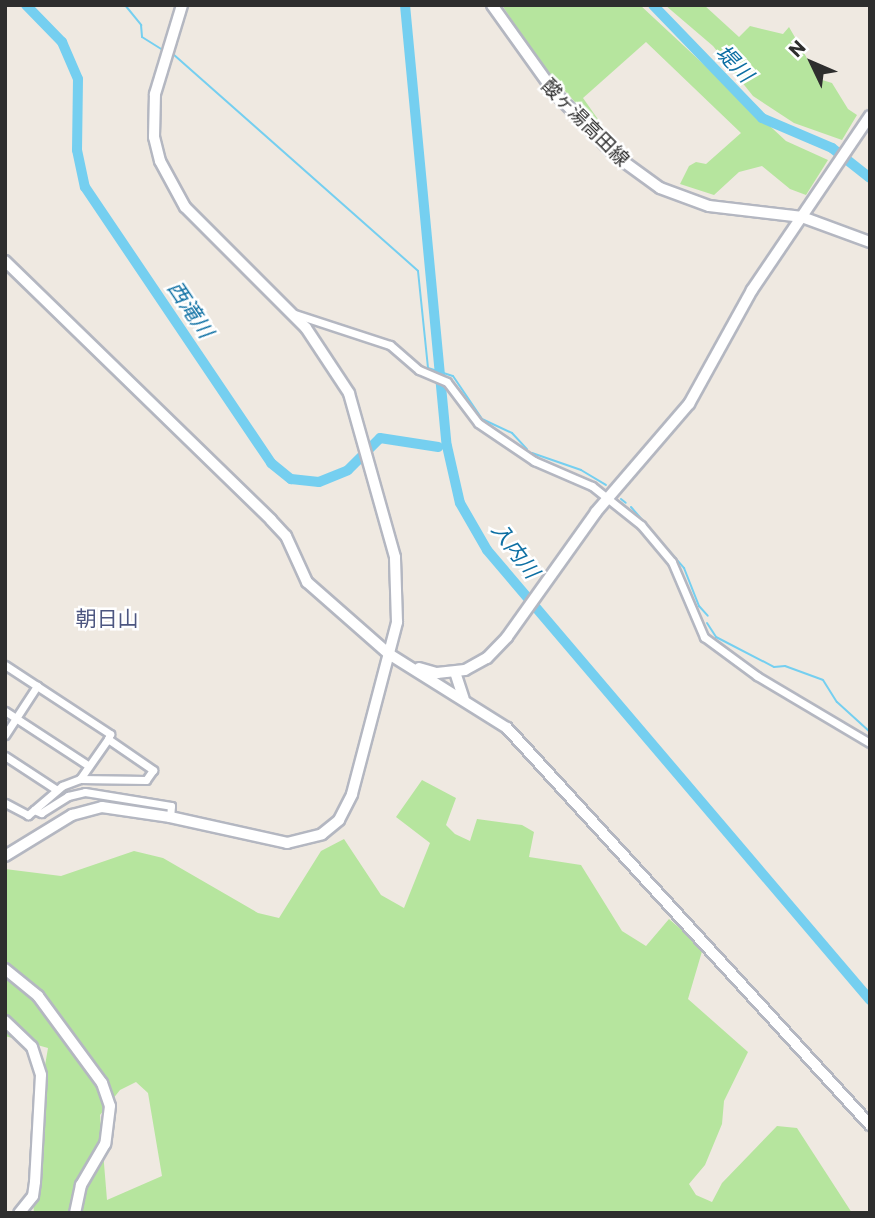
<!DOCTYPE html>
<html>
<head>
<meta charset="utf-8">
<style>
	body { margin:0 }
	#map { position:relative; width:875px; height:1218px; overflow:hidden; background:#efe9e1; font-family:Commissioner,"Noto Sans JP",sans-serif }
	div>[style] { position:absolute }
	.green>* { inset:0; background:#b6e59e }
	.stream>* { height:2px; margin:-1px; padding:0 1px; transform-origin:1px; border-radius:1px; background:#75cff0 }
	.river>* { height:10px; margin:-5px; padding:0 5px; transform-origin:5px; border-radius:5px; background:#75cff0 }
	.roads { filter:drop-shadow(2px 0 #b4b7c1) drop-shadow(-2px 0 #b4b7c1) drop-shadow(0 2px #b4b7c1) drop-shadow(0 -2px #b4b7c1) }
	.street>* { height:7px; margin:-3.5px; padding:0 3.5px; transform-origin:3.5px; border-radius:3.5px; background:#fff }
	.secondary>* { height:10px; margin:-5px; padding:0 5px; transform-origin:5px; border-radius:5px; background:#fff }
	span { translate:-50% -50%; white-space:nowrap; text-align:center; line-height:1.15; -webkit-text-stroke:5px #fff; paint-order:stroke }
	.street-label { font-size:19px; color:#2e2e2e }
	.water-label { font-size:21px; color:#0d6fa3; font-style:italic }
	.neighbourhood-label { font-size:21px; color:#4d5680 }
	.frame { position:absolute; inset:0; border:7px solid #2e2e2e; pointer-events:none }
	.north { position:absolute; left:777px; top:28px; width:70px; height:70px; -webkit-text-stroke:5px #fff; paint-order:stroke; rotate:314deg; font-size:19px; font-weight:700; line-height:28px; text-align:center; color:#2e2e2e }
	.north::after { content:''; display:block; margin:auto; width:24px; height:32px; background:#2e2e2e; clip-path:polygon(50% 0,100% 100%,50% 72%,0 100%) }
</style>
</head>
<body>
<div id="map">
	<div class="green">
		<i style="clip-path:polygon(502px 5px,640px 5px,786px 141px,828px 160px,806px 195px,790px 189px,762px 166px,739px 172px,714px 195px,680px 184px,689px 166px,696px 162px,706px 164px,741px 133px,646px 42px,583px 98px,602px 125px,599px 129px,540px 63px)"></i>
		<i style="clip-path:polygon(665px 5px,704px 5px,739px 37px,750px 26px,783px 34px,789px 27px,819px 79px,832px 83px,848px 109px,857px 115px,842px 140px,794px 123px,753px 96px,713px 46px)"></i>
		<i style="clip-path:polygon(evenodd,422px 780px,456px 798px,446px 825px,455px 834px,470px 841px,477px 819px,522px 825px,534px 832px,529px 857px,581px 865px,622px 931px,646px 946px,669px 919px,703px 948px,688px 999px,748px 1052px,724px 1101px,722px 1124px,705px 1165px,689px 1184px,696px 1195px,712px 1202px,722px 1183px,777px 1126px,797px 1128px,852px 1213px,34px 1213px,29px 1159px,48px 1048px,5px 1036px,5px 869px,61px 876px,134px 851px,163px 858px,258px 913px,279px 918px,321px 851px,344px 839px,381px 895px,404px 908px,430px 843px,396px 817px,422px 780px,136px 1082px,148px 1093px,162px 1176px,107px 1200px,100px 1115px,120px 1090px,136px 1082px)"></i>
	</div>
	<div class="stream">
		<i style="left:125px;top:5px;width:26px;rotate:51deg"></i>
		<i style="left:141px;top:25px;width:12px;rotate:85deg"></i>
		<i style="left:142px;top:37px;width:25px;rotate:32deg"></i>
		<i style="left:173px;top:54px;width:327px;rotate:41.5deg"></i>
		<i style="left:418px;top:271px;width:98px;rotate:84.1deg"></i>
		<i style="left:428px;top:368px;width:26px;rotate:18deg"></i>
		<i style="left:453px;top:376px;width:52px;rotate:56deg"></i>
		<i style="left:482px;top:419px;width:33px;rotate:25deg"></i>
		<i style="left:512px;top:433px;width:22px;rotate:47deg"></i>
		<i style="left:532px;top:453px;width:52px;rotate:19.1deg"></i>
		<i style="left:581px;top:470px;width:29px;rotate:31deg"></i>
		<i style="left:621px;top:499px;width:6px;rotate:39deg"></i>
		<i style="left:631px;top:507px;width:81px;rotate:49deg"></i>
		<i style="left:684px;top:568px;width:41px;rotate:68.5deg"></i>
		<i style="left:699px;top:606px;width:13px;rotate:48deg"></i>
		<i style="left:707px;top:623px;width:17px;rotate:57deg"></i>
		<i style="left:716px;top:637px;width:65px;rotate:27.3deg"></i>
		<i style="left:774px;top:667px;width:11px;rotate:-5deg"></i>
		<i style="left:785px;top:666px;width:40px;rotate:20.2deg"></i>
		<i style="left:823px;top:680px;width:26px;rotate:58deg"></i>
		<i style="left:837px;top:702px;width:45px;rotate:42.3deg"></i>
	</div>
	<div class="river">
		<i style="left:26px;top:5px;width:52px;rotate:45.8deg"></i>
		<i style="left:62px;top:42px;width:40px;rotate:66.6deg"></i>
		<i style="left:78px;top:79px;width:71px;rotate:90.8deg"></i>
		<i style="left:77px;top:150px;width:38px;rotate:78deg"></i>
		<i style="left:85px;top:187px;width:333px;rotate:56deg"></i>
		<i style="left:271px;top:463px;width:26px;rotate:39deg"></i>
		<i style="left:291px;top:479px;width:28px;rotate:6deg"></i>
		<i style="left:319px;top:482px;width:31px;rotate:-22deg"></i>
		<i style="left:348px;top:470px;width:45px;rotate:-45deg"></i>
		<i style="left:380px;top:438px;width:59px;rotate:8.8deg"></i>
		<i style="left:405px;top:5px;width:443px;rotate:84.6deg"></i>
		<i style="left:447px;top:446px;width:58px;rotate:77.2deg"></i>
		<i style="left:460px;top:503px;width:54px;rotate:60.1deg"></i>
		<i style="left:487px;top:550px;width:591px;rotate:49.6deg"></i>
		<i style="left:653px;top:5px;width:157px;rotate:46deg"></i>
		<i style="left:762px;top:118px;width:76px;rotate:23.2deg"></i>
		<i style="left:832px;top:148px;width:48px;rotate:38.3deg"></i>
	</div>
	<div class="roads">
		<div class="street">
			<i style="left:295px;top:314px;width:100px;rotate:18.1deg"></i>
			<i style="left:390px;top:345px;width:38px;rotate:41deg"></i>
			<i style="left:419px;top:370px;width:30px;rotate:23deg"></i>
			<i style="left:447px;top:382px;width:51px;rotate:52.9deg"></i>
			<i style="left:478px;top:423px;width:68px;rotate:34.2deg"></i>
			<i style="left:534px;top:461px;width:63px;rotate:23.3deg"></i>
			<i style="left:592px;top:486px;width:63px;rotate:38.5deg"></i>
			<i style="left:641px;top:525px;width:48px;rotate:50deg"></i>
			<i style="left:672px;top:562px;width:82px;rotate:66.9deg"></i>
			<i style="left:704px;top:637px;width:66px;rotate:36.3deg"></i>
			<i style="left:757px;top:676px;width:131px;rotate:30.7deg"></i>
			<i style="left:5px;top:665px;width:126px;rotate:33.3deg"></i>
			<i style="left:110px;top:734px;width:5px;rotate:112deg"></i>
			<i style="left:108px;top:739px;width:55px;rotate:34.6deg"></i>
			<i style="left:153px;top:770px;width:12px;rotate:125deg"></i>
			<i style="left:146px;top:780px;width:66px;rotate:-179.1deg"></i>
			<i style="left:80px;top:779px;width:19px;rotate:159deg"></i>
			<i style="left:62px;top:786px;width:45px;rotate:139.5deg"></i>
			<i style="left:28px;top:815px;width:26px;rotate:-152deg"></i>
			<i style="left:5px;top:711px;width:100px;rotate:33.2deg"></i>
			<i style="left:5px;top:735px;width:59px;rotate:-56.9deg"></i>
			<i style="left:5px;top:756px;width:62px;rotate:33.2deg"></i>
			<i style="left:80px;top:779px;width:49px;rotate:-55deg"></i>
			<i style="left:34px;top:810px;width:8px;rotate:23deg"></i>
			<i style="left:41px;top:813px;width:32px;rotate:-32deg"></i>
			<i style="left:68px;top:796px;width:17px;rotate:-13deg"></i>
			<i style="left:85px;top:792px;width:87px;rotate:9.2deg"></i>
			<i style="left:171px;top:806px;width:11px;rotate:95deg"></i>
		</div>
		<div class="secondary">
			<i style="left:492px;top:5px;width:108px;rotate:54.4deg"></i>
			<i style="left:555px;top:93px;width:88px;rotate:45.9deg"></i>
			<i style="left:616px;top:156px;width:54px;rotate:36deg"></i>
			<i style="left:660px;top:188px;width:52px;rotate:20.2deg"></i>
			<i style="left:709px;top:206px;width:94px;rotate:6.7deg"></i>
			<i style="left:802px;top:217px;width:72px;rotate:20.2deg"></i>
			<i style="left:5px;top:261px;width:371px;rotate:44.2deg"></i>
			<i style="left:271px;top:520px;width:22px;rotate:47deg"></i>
			<i style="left:286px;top:536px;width:51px;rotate:65.5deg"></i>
			<i style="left:307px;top:582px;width:109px;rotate:41.3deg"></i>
			<i style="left:389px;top:654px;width:139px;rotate:32.1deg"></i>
			<i style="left:507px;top:728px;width:538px;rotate:47.56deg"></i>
			<i style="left:419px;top:668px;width:19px;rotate:16deg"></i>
			<i style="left:437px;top:673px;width:28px;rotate:-6deg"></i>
			<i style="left:465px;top:670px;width:25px;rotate:-29deg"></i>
			<i style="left:487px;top:658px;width:29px;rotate:-46deg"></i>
			<i style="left:507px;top:637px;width:153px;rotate:-54.5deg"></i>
			<i style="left:596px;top:512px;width:143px;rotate:-49.3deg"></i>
			<i style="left:689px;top:404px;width:130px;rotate:-61.1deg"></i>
			<i style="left:752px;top:290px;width:210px;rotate:-55.9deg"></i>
			<i style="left:455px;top:672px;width:28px;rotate:72deg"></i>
			<i style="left:5px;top:856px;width:79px;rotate:-31.5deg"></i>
			<i style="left:72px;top:815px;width:31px;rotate:-15deg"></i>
			<i style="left:102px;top:807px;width:69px;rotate:8.4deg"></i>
			<i style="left:170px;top:817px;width:120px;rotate:12.5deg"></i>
			<i style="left:287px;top:843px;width:36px;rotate:-14deg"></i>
			<i style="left:322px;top:834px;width:22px;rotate:-39deg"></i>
			<i style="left:339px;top:820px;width:29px;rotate:-63deg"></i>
			<i style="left:352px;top:794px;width:178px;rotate:-75.3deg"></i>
			<i style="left:397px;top:622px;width:65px;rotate:-91.8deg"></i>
			<i style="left:395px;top:557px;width:170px;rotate:-105.7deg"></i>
			<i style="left:349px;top:393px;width:78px;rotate:-123.5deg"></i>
			<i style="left:306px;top:328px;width:171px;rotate:-135deg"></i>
			<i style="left:185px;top:207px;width:52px;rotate:-118.5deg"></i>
			<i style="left:160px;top:161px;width:25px;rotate:-104deg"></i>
			<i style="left:154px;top:137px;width:43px;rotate:-88.7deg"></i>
			<i style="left:155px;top:94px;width:93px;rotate:-73.1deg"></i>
			<i style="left:5px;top:969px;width:43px;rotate:39.3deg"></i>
			<i style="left:38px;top:996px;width:108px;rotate:53.7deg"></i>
			<i style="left:102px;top:1083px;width:24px;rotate:71deg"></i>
			<i style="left:110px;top:1106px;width:38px;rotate:97deg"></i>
			<i style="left:105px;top:1144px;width:48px;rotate:120.3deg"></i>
			<i style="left:81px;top:1185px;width:29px;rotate:102deg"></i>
			<i style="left:5px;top:1021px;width:37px;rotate:44deg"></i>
			<i style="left:32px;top:1047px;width:29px;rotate:72deg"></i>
			<i style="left:41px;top:1075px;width:107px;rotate:93.2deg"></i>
			<i style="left:35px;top:1182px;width:14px;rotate:98deg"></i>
			<i style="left:33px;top:1196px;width:22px;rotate:129deg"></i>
		</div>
	</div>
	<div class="street-label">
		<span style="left:586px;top:122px;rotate:45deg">酸ヶ湯高田線</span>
	</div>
	<div class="water-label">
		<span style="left:735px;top:63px;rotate:46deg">堤川</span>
		<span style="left:191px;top:309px;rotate:56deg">西滝川</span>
		<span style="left:516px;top:550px;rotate:53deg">入内川</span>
	</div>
	<div class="neighbourhood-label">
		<span style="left:107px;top:618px">朝日山</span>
	</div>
	<div class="frame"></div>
	<div class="north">N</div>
</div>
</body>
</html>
